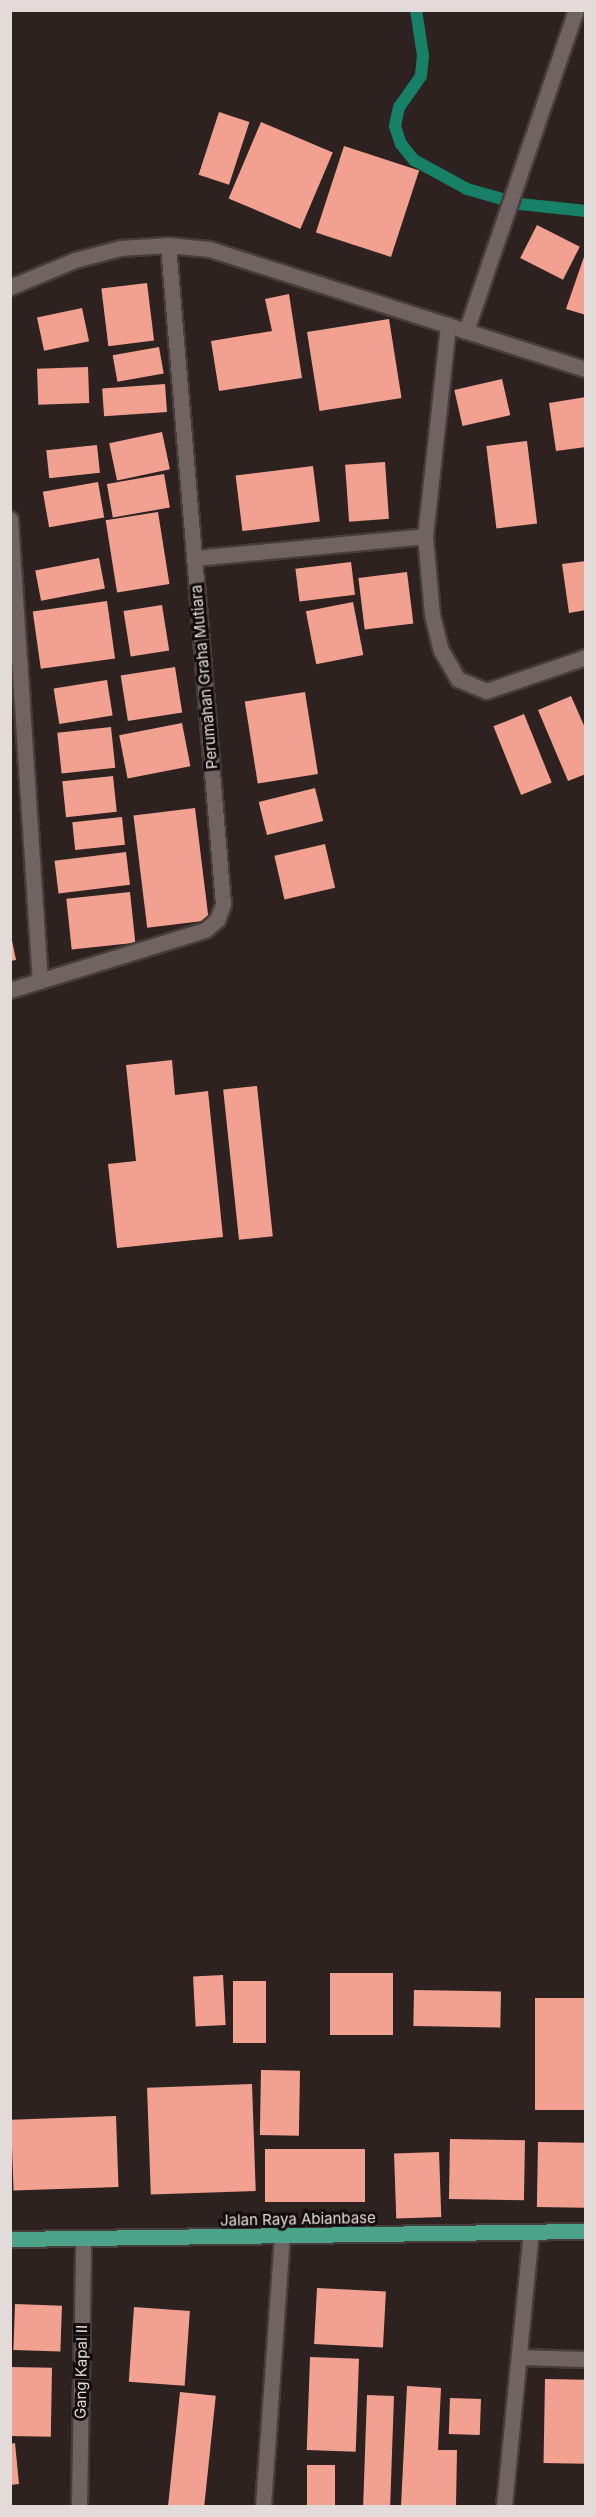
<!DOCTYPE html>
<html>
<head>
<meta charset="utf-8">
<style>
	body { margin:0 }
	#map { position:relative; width:596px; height:2517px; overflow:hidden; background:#2d2220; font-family:Inter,sans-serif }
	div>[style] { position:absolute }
	.stream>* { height:12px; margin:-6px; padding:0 6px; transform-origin:6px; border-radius:6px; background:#178167 }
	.building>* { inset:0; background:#f2a191; transform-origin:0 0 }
	.roads { filter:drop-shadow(2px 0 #463d3b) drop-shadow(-2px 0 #463d3b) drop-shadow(0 2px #463d3b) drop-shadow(0 -2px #463d3b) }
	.minor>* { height:15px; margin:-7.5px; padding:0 7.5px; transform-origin:7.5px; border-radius:7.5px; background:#706361 }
	.major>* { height:15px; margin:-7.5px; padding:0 7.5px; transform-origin:7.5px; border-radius:7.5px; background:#4ba38a }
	span { translate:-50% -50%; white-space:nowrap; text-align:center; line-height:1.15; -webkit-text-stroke:6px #120d0c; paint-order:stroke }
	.street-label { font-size:15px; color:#e3dbda }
	.frame { position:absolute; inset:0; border:12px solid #e3dbda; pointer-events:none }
</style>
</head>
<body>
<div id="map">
	<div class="stream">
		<i style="left:416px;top:10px;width:47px;rotate:81.3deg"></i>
		<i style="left:423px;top:56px;width:20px;rotate:96deg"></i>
		<i style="left:421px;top:76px;width:38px;rotate:125deg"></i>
		<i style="left:399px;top:107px;width:19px;rotate:102deg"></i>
		<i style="left:395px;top:126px;width:19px;rotate:72deg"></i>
		<i style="left:401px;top:144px;width:21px;rotate:51deg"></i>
		<i style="left:414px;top:160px;width:60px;rotate:28.7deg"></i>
		<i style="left:467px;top:189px;width:55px;rotate:15.8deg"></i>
		<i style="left:520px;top:204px;width:66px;rotate:6.1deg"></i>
	</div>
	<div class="building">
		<i style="left:219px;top:112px;width:32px;height:66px;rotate:18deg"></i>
		<i style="left:261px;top:122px;width:78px;height:83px;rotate:23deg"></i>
		<i style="left:344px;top:146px;width:79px;height:91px;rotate:18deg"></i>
		<i style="left:537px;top:225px;width:48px;height:37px;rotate:27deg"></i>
		<i style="clip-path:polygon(586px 251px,586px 315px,566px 309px)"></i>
		<i style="left:147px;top:283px;width:58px;height:46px;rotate:83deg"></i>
		<i style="clip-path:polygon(289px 294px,302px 378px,219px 391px,211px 341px,272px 331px,265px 299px)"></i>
		<i style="left:82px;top:308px;width:34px;height:46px;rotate:78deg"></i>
		<i style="left:389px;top:319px;width:80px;height:83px;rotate:81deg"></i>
		<i style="left:159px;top:347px;width:27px;height:47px;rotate:80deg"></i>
		<i style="left:88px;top:367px;width:36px;height:51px;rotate:88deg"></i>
		<i style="left:502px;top:379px;width:37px;height:49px;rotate:77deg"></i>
		<i style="left:165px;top:384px;width:28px;height:63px;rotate:86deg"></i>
		<i style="clip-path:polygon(586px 397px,586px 447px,556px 451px,549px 403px)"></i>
		<i style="left:162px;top:432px;width:38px;height:54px;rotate:78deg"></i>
		<i style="left:527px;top:441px;width:83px;height:41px;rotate:83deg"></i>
		<i style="left:97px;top:445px;width:28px;height:51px;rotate:84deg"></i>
		<i style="left:385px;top:462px;width:57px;height:40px;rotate:86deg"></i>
		<i style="left:313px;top:466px;width:56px;height:78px;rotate:83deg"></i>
		<i style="left:164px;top:474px;width:34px;height:58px;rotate:80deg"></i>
		<i style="left:98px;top:482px;width:36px;height:56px;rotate:80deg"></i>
		<i style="left:158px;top:512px;width:73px;height:53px;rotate:81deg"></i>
		<i style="left:99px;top:558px;width:31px;height:65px;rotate:79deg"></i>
		<i style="clip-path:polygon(586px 561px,586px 610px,569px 613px,562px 564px)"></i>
		<i style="left:351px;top:562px;width:33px;height:56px;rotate:83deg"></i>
		<i style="left:407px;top:572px;width:52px;height:49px;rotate:83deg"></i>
		<i style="left:107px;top:601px;width:58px;height:75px;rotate:82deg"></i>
		<i style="left:353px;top:602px;width:54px;height:48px;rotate:79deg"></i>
		<i style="left:162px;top:605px;width:46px;height:39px;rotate:81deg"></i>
		<i style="left:175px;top:667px;width:46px;height:55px;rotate:81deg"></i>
		<i style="left:107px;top:680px;width:36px;height:54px;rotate:81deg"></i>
		<i style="left:305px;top:692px;width:83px;height:61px;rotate:81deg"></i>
		<i style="clip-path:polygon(571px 696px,586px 730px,586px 774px,568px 781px,538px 710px)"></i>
		<i style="left:524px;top:714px;width:74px;height:33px;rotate:68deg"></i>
		<i style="left:182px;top:723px;width:44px;height:64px;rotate:79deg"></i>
		<i style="left:111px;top:727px;width:41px;height:54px;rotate:84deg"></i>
		<i style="left:113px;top:776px;width:36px;height:51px;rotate:84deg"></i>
		<i style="left:315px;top:788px;width:34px;height:58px;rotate:76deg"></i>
		<i style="left:195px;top:808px;width:113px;height:62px;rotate:83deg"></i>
		<i style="left:122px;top:817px;width:28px;height:50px;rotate:84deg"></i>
		<i style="left:325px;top:844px;width:45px;height:52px;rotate:77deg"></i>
		<i style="left:126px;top:852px;width:33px;height:72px;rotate:83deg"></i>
		<i style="left:130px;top:892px;width:51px;height:64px;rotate:84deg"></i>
		<i style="clip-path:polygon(10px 931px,16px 960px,10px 961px)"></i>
		<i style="clip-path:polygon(172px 1060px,175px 1095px,208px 1091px,223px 1237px,117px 1248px,108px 1164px,136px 1161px,126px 1065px)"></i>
		<i style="left:257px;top:1086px;width:151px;height:34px;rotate:84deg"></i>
		<i style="left:330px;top:1973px;width:63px;height:62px"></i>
		<i style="left:223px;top:1975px;width:50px;height:30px;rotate:87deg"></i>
		<i style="left:233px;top:1981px;width:33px;height:62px"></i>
		<i style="left:414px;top:1990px;width:87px;height:36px;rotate:1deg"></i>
		<i style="left:586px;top:1998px;width:112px;height:51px;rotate:90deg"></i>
		<i style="left:261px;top:2070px;width:39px;height:65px;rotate:1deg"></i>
		<i style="left:252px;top:2084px;width:107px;height:105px;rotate:88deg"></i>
		<i style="left:116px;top:2116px;width:71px;height:105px;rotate:88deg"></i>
		<i style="left:450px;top:2139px;width:75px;height:60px;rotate:1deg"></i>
		<i style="left:538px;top:2142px;width:48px;height:65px;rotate:1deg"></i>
		<i style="left:265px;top:2149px;width:100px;height:53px"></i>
		<i style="left:439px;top:2152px;width:65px;height:45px;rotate:88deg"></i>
		<i style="left:317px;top:2288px;width:69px;height:56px;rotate:3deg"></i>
		<i style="left:15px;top:2304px;width:47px;height:46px;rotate:2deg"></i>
		<i style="left:134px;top:2307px;width:56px;height:75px;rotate:4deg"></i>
		<i style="left:310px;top:2357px;width:49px;height:93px;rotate:2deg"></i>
		<i style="left:10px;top:2367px;width:42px;height:69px;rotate:1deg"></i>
		<i style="left:545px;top:2379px;width:41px;height:84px;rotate:1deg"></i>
		<i style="clip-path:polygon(407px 2386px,441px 2388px,438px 2450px,457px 2450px,456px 2506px,401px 2506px)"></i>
		<i style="left:180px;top:2392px;width:36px;height:114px;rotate:6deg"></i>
		<i style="left:367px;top:2395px;width:27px;height:111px;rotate:2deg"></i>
		<i style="left:450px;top:2398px;width:31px;height:36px;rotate:2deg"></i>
		<i style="clip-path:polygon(15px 2443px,19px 2484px,10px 2485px,10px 2444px)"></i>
		<i style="left:307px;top:2465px;width:28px;height:41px"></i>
	</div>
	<div class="roads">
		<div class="minor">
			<i style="left:10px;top:287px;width:70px;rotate:-22.6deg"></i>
			<i style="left:75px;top:260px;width:47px;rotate:-14.9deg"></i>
			<i style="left:120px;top:248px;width:48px;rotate:-3.6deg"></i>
			<i style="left:168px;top:245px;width:41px;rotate:5.6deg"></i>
			<i style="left:209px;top:249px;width:396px;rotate:17.7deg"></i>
			<i style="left:448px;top:325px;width:212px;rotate:96.2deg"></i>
			<i style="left:425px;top:536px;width:79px;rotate:84.9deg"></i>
			<i style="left:432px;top:615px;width:36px;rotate:76deg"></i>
			<i style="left:441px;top:650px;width:34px;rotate:60deg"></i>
			<i style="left:458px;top:679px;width:30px;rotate:23deg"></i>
			<i style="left:486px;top:691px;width:106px;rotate:-18.8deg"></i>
			<i style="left:466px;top:331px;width:339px;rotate:-71.1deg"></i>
			<i style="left:10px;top:519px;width:463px;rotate:86.3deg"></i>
			<i style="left:194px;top:558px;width:232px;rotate:-5.4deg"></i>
			<i style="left:10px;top:990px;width:204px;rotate:-17.1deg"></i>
			<i style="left:205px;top:930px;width:16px;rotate:-40deg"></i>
			<i style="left:217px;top:920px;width:17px;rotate:-69deg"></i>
			<i style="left:223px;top:904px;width:661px;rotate:-94.77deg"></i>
			<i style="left:519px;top:2357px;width:67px;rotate:1.7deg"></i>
			<i style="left:79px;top:2506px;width:268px;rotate:-89.1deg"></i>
			<i style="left:263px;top:2506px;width:270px;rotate:-86deg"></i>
			<i style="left:504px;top:2506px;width:274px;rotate:-84.4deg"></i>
		</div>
		<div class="major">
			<i style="left:10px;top:2239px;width:576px;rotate:-0.8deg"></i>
		</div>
	</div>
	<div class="street-label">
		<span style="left:204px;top:677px;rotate:-95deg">Perumahan Graha Mutiara</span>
		<span style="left:298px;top:2219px;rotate:-1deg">Jalan Raya Abianbase</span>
		<span style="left:81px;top:2372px;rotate:-89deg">Gang Kapal II</span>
	</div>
	<div class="frame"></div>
</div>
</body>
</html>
